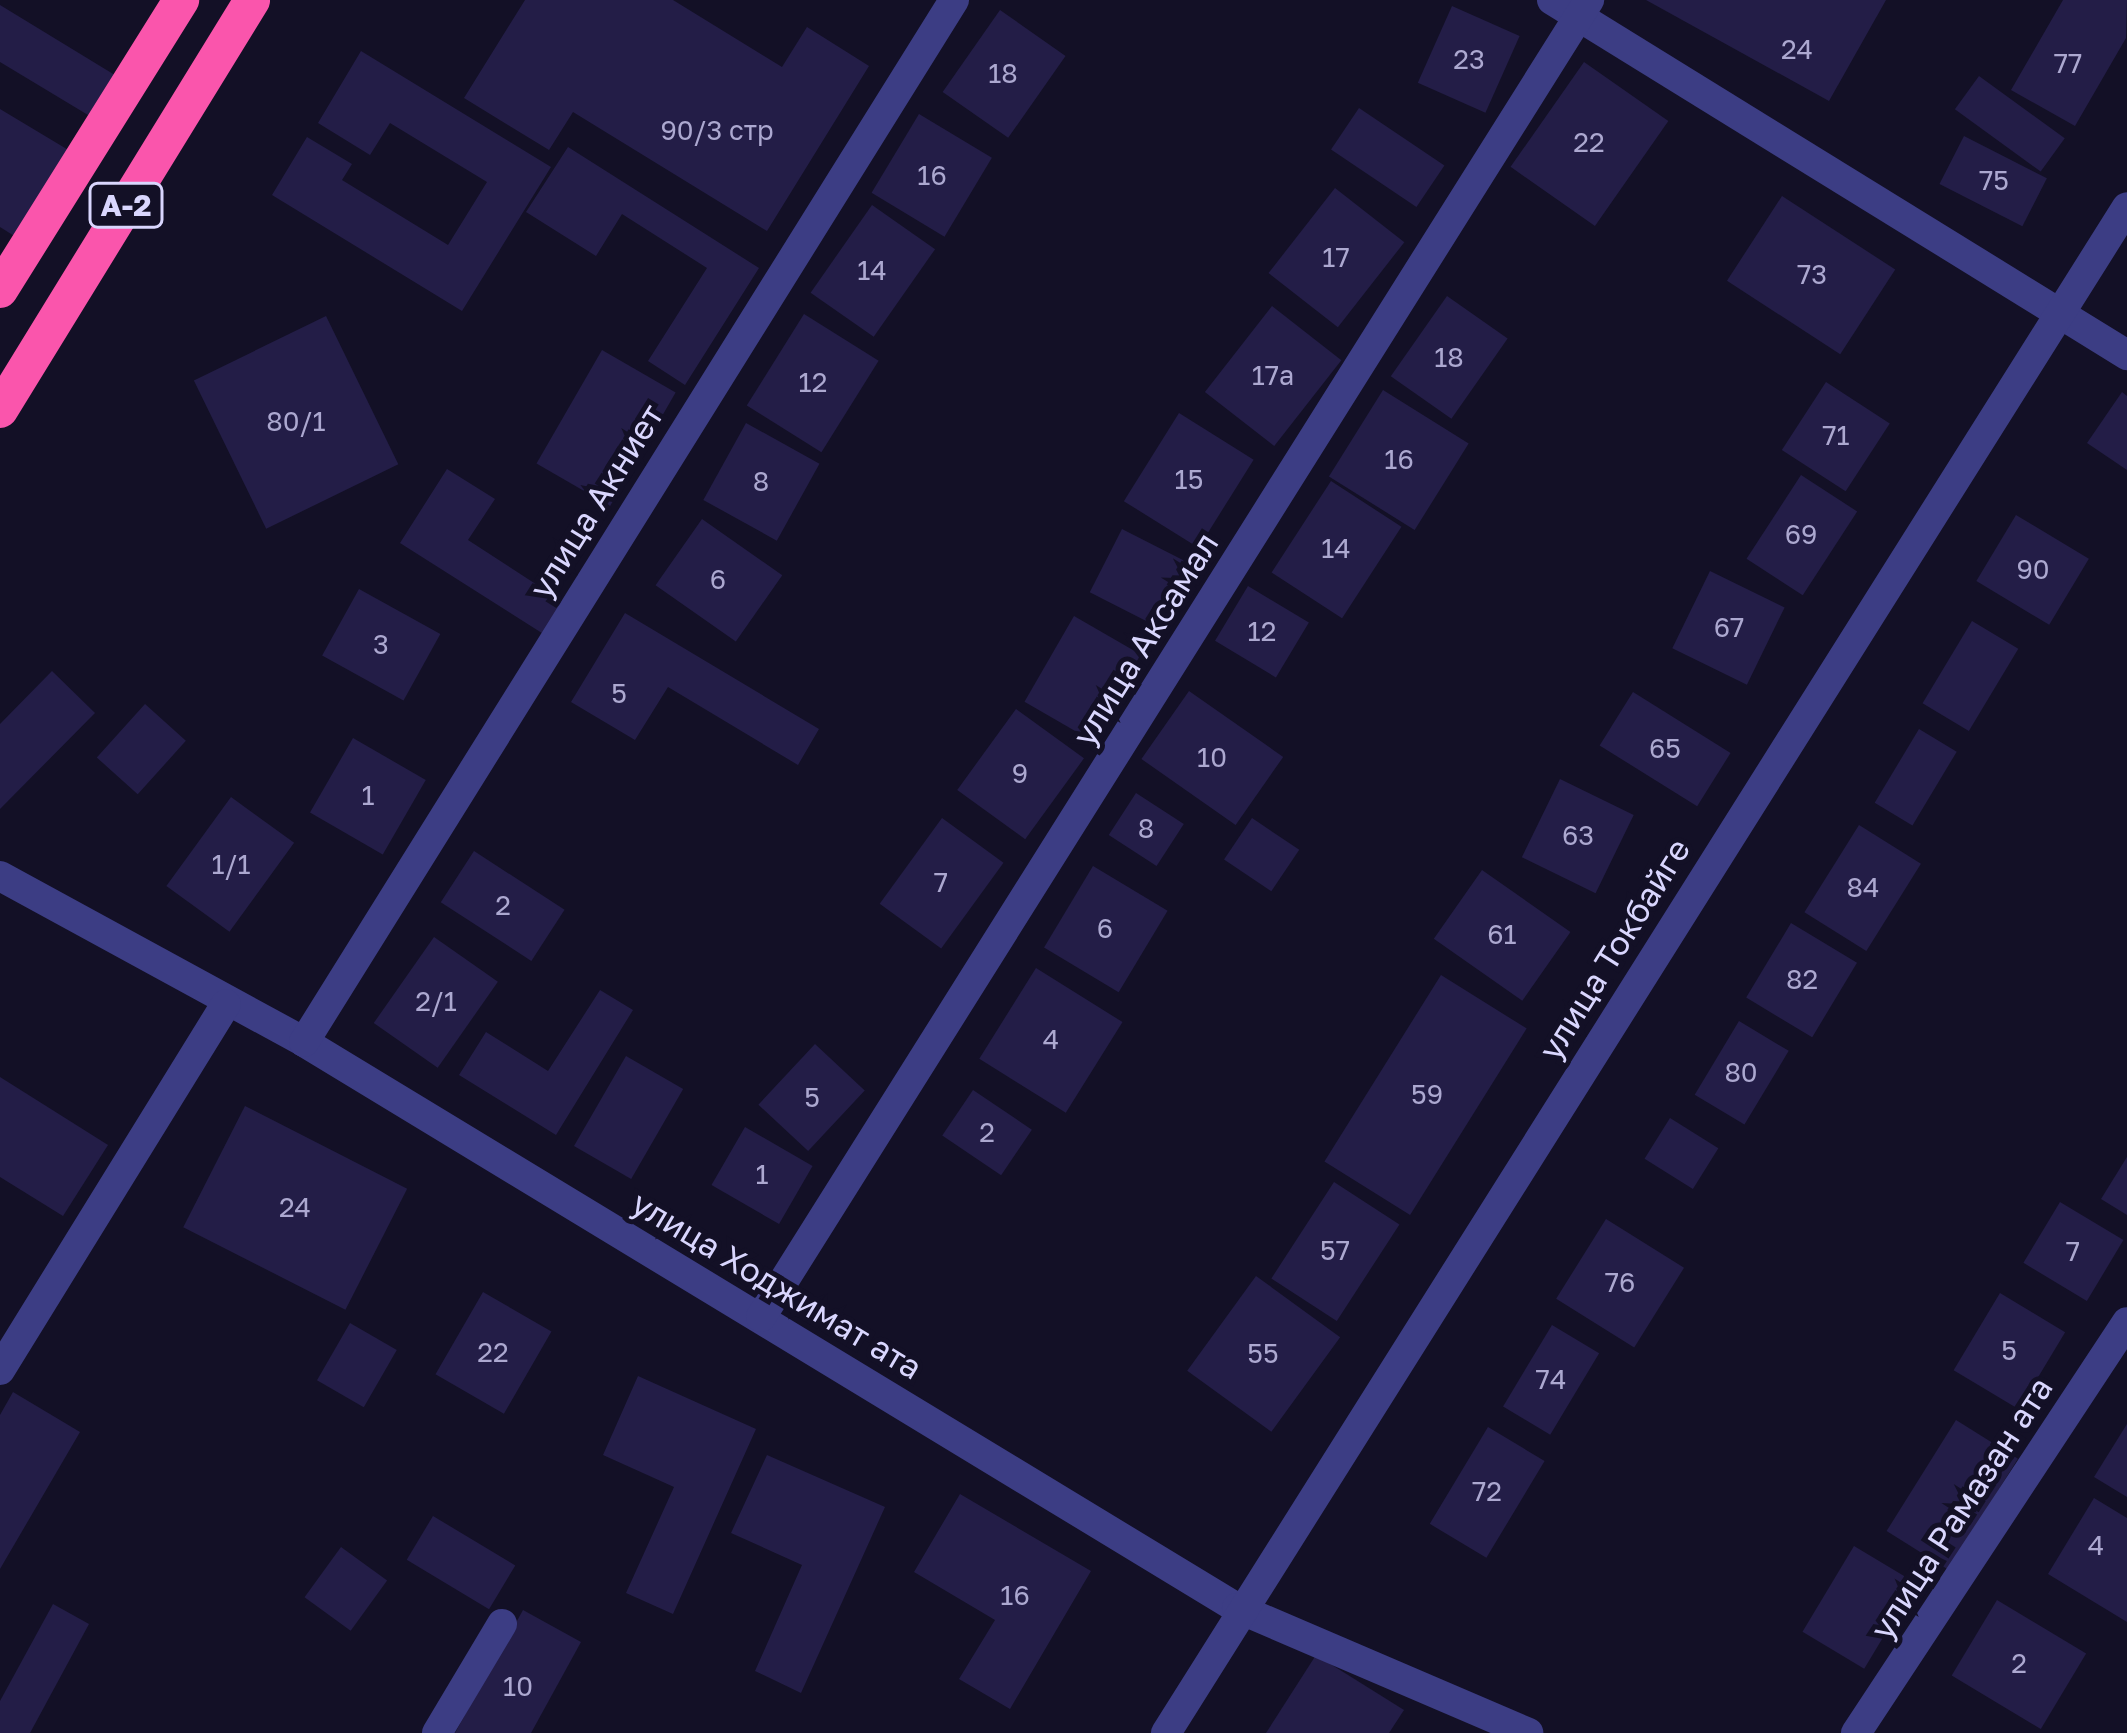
<!DOCTYPE html>
<html>
<head>
<meta charset="utf-8">
<style>
	body { margin:0 }
	#map { position:relative; width:2127px; height:1733px; overflow:hidden; background:#131026; font-family:"Golos Text",sans-serif }
	div>[style] { position:absolute }
	.building>* { inset:0; background:#231d47; transform-origin:0 0 }
	.street>* { height:30px; margin:-15px; padding:0 15px; transform-origin:15px; border-radius:15px; background:#3c3d84 }
	.highway>* { height:36px; margin:-18px; padding:0 18px; transform-origin:18px; border-radius:18px; background:#fa55ac }
	span { translate:-50% -50%; white-space:nowrap; text-align:center; line-height:1.15; -webkit-text-stroke:10px #131026; paint-order:stroke }
	.number-label { font-size:27px; color:#aca8d0 }
	.number-label span { -webkit-text-stroke-width:0 }
	.shield-label span { padding:3px 9px; background:#131026; border:3px solid; border-radius:9px; -webkit-text-stroke-width:0 }
	.shield-label { font-size:30px; color:#d9d6fe; font-weight:700 }
	.street-label { font-size:33px; color:#d9d6fe }
</style>
</head>
<body>
<div id="map">
	<div class="building">
		<i style="clip-path:polygon(525px 0,673px 0,782px 67px,807px 27px,869px 66px,767px 231px,573px 112px,549px 150px,464px 98px)"></i>
		<i style="clip-path:polygon(1646px 0,1886px 0,1829px 101px)"></i>
		<i style="clip-path:polygon(2063px 0,2127px 0,2126px 38px,2075px 126px,2011px 90px)"></i>
		<i style="clip-path:polygon(0 5px,123px 80px,98px 121px,0 62px)"></i>
		<i style="left:1452px;top:6px;width:74px;height:84px;rotate:24deg"></i>
		<i style="left:1000px;top:10px;width:80px;height:100px;rotate:35deg"></i>
		<i style="clip-path:polygon(361px 51px,551px 167px,462px 311px,272px 195px,307px 137px,352px 164px,342px 180px,448px 245px,487px 182px,390px 123px,370px 155px,318px 123px)"></i>
		<i style="left:1584px;top:62px;width:103px;height:128px;rotate:35deg"></i>
		<i style="left:1979px;top:76px;width:106px;height:41px;rotate:36deg"></i>
		<i style="left:1359px;top:108px;width:103px;height:50px;rotate:34deg"></i>
		<i style="clip-path:polygon(0 109px,80px 157px,27px 244px,0 227px)"></i>
		<i style="left:919px;top:114px;width:85px;height:92px;rotate:31deg"></i>
		<i style="left:1964px;top:136px;width:93px;height:54px;rotate:27deg"></i>
		<i style="clip-path:polygon(568px 147px,759px 268px,685px 385px,648px 361px,707px 268px,622px 214px,596px 256px,526px 212px)"></i>
		<i style="left:1335px;top:188px;width:88px;height:108px;rotate:38deg"></i>
		<i style="left:1782px;top:196px;width:135px;height:101px;rotate:33deg"></i>
		<i style="left:872px;top:205px;width:77px;height:107px;rotate:35deg"></i>
		<i style="left:1447px;top:296px;width:74px;height:98px;rotate:35deg"></i>
		<i style="left:1272px;top:306px;width:88px;height:109px;rotate:38deg"></i>
		<i style="left:804px;top:314px;width:88px;height:108px;rotate:32deg"></i>
		<i style="left:326px;top:316px;width:165px;height:147px;rotate:64deg"></i>
		<i style="left:602px;top:350px;width:85px;height:131px;rotate:30deg"></i>
		<i style="left:1826px;top:382px;width:76px;height:81px;rotate:33deg"></i>
		<i style="left:1383px;top:390px;width:101px;height:102px;rotate:32deg"></i>
		<i style="clip-path:polygon(2122px 392px,2127px 396px,2127px 470px,2087px 443px)"></i>
		<i style="left:1179px;top:413px;width:88px;height:104px;rotate:32deg"></i>
		<i style="left:746px;top:423px;width:84px;height:88px;rotate:29deg"></i>
		<i style="clip-path:polygon(447px 469px,495px 499px,468px 540px,568px 605px,545px 635px,400px 543px)"></i>
		<i style="left:1801px;top:475px;width:67px;height:100px;rotate:33deg"></i>
		<i style="left:1331px;top:481px;width:84px;height:109px;rotate:33deg"></i>
		<i style="left:2016px;top:515px;width:85px;height:77px;rotate:31deg"></i>
		<i style="left:702px;top:519px;width:98px;height:81px;rotate:35deg"></i>
		<i style="left:1122px;top:529px;width:76px;height:71px;rotate:27deg"></i>
		<i style="left:1710px;top:571px;width:83px;height:86px;rotate:26deg"></i>
		<i style="left:1248px;top:586px;width:71px;height:64px;rotate:31deg"></i>
		<i style="left:359px;top:589px;width:93px;height:76px;rotate:29deg"></i>
		<i style="clip-path:polygon(625px 613px,819px 729px,798px 765px,668px 687px,635px 740px,571px 702px)"></i>
		<i style="left:1074px;top:616px;width:77px;height:99px;rotate:30deg"></i>
		<i style="left:1972px;top:621px;width:54px;height:96px;rotate:31deg"></i>
		<i style="clip-path:polygon(52px 671px,95px 713px,0 809px,0 724px)"></i>
		<i style="left:1189px;top:691px;width:115px;height:83px;rotate:35deg"></i>
		<i style="left:1633px;top:692px;width:115px;height:63px;rotate:32deg"></i>
		<i style="left:145px;top:704px;width:55px;height:72px;rotate:42deg"></i>
		<i style="left:1016px;top:709px;width:84px;height:100px;rotate:36deg"></i>
		<i style="left:1919px;top:729px;width:44px;height:86px;rotate:31deg"></i>
		<i style="left:353px;top:738px;width:84px;height:86px;rotate:30deg"></i>
		<i style="left:1560px;top:779px;width:82px;height:87px;rotate:26deg"></i>
		<i style="left:1136px;top:793px;width:57px;height:50px;rotate:33deg"></i>
		<i style="left:231px;top:797px;width:78px;height:110px;rotate:36deg"></i>
		<i style="left:942px;top:818px;width:76px;height:106px;rotate:36deg"></i>
		<i style="left:1252px;top:818px;width:57px;height:50px;rotate:34deg"></i>
		<i style="left:1859px;top:825px;width:73px;height:103px;rotate:32deg"></i>
		<i style="left:474px;top:851px;width:108px;height:61px;rotate:33deg"></i>
		<i style="left:1093px;top:866px;width:87px;height:95px;rotate:31deg"></i>
		<i style="left:1482px;top:870px;width:108px;height:84px;rotate:35deg"></i>
		<i style="left:1791px;top:923px;width:77px;height:87px;rotate:31deg"></i>
		<i style="left:434px;top:937px;width:78px;height:105px;rotate:35deg"></i>
		<i style="left:1036px;top:968px;width:102px;height:107px;rotate:32deg"></i>
		<i style="left:1441px;top:975px;width:101px;height:220px;rotate:32deg"></i>
		<i style="clip-path:polygon(600px 990px,633px 1010px,556px 1135px,459px 1075px,486px 1032px,548px 1071px)"></i>
		<i style="left:1739px;top:1021px;width:58px;height:86px;rotate:31deg"></i>
		<i style="left:815px;top:1044px;width:68px;height:83px;rotate:43deg"></i>
		<i style="left:626px;top:1056px;width:66px;height:104px;rotate:30deg"></i>
		<i style="clip-path:polygon(0 1077px,108px 1145px,63px 1216px,0 1177px)"></i>
		<i style="left:973px;top:1090px;width:71px;height:55px;rotate:34deg"></i>
		<i style="left:245px;top:1106px;width:182px;height:136px;rotate:27deg"></i>
		<i style="left:1670px;top:1118px;width:57px;height:48px;rotate:32deg"></i>
		<i style="left:745px;top:1127px;width:78px;height:67px;rotate:30deg"></i>
		<i style="clip-path:polygon(2127px 1157px,2127px 1215px,2101px 1199px)"></i>
		<i style="left:1334px;top:1182px;width:78px;height:115px;rotate:33deg"></i>
		<i style="left:2060px;top:1202px;width:74px;height:71px;rotate:31deg"></i>
		<i style="left:1606px;top:1219px;width:92px;height:94px;rotate:32deg"></i>
		<i style="left:1256px;top:1276px;width:104px;height:117px;rotate:36deg"></i>
		<i style="left:483px;top:1292px;width:79px;height:95px;rotate:30deg"></i>
		<i style="left:2000px;top:1293px;width:76px;height:90px;rotate:31deg"></i>
		<i style="left:350px;top:1323px;width:54px;height:66px;rotate:30deg"></i>
		<i style="left:1552px;top:1325px;width:55px;height:95px;rotate:31deg"></i>
		<i style="clip-path:polygon(638px 1376px,756px 1429px,673px 1614px,626px 1593px,674px 1487px,603px 1455px)"></i>
		<i style="clip-path:polygon(13px 1392px,80px 1432px,0 1569px,0 1415px)"></i>
		<i style="left:1956px;top:1420px;width:73px;height:131px;rotate:32deg"></i>
		<i style="clip-path:polygon(2127px 1424px,2127px 1497px,2094px 1477px)"></i>
		<i style="left:1488px;top:1427px;width:66px;height:113px;rotate:31deg"></i>
		<i style="clip-path:polygon(767px 1455px,885px 1507px,801px 1693px,755px 1671px,802px 1565px,731px 1533px)"></i>
		<i style="clip-path:polygon(960px 1494px,1091px 1571px,1010px 1709px,959px 1679px,995px 1620px,914px 1572px)"></i>
		<i style="clip-path:polygon(2094px 1498px,2127px 1518px,2127px 1622px,2048px 1574px)"></i>
		<i style="left:433px;top:1516px;width:96px;height:51px;rotate:31deg"></i>
		<i style="left:1854px;top:1546px;width:72px;height:100px;rotate:31deg"></i>
		<i style="left:341px;top:1547px;width:57px;height:62px;rotate:36deg"></i>
		<i style="left:1997px;top:1600px;width:104px;height:88px;rotate:31deg"></i>
		<i style="clip-path:polygon(53px 1604px,89px 1624px,30px 1733px,0 1733px,0 1701px)"></i>
		<i style="clip-path:polygon(523px 1610px,581px 1642px,531px 1733px,455px 1733px)"></i>
		<i style="clip-path:polygon(1316px 1655px,1404px 1710px,1389px 1733px,1266px 1733px)"></i>
	</div>
	<div class="street">
		<i style="left:1552px;top:0;width:676px;rotate:31.69deg"></i>
		<i style="left:0;top:876px;width:346px;rotate:28.6deg"></i>
		<i style="left:304px;top:1042px;width:1091px;rotate:31.24deg"></i>
		<i style="left:1237px;top:1608px;width:317px;rotate:23.2deg"></i>
		<i style="left:304px;top:1042px;width:1228px;rotate:-58.04deg"></i>
		<i style="left:761px;top:1317px;width:1556px;rotate:-57.84deg"></i>
		<i style="left:0;top:1370px;width:430px;rotate:-58.3deg"></i>
		<i style="left:437px;top:1733px;width:127px;rotate:-59.2deg"></i>
		<i style="left:1166px;top:1733px;width:1803px;rotate:-57.8deg"></i>
		<i style="left:1856px;top:1733px;width:492px;rotate:-56.6deg"></i>
	</div>
	<div class="highway">
		<i style="left:0;top:290px;width:342px;rotate:-58deg"></i>
		<i style="left:0;top:410px;width:481px;rotate:-58.4deg"></i>
	</div>
	<div class="number-label">
		<span style="left:1797px;top:50px">24</span>
		<span style="left:1469px;top:60px">23</span>
		<span style="left:2068px;top:64px">77</span>
		<span style="left:1003px;top:74px">18</span>
		<span style="left:717px;top:131px">90/3 стр</span>
		<span style="left:1589px;top:143px">22</span>
		<span style="left:932px;top:176px">16</span>
		<span style="left:1994px;top:181px">75</span>
		<span style="left:1336px;top:258px">17</span>
		<span style="left:872px;top:271px">14</span>
		<span style="left:1812px;top:275px">73</span>
		<span style="left:1449px;top:358px">18</span>
		<span style="left:1273px;top:376px">17а</span>
		<span style="left:813px;top:383px">12</span>
		<span style="left:296px;top:422px">80/1</span>
		<span style="left:1836px;top:436px">71</span>
		<span style="left:1399px;top:460px">16</span>
		<span style="left:1189px;top:480px">15</span>
		<span style="left:761px;top:482px">8</span>
		<span style="left:1801px;top:535px">69</span>
		<span style="left:1336px;top:549px">14</span>
		<span style="left:2033px;top:570px">90</span>
		<span style="left:718px;top:580px">6</span>
		<span style="left:1729px;top:628px">67</span>
		<span style="left:1262px;top:632px">12</span>
		<span style="left:381px;top:645px">3</span>
		<span style="left:619px;top:694px">5</span>
		<span style="left:1665px;top:749px">65</span>
		<span style="left:1212px;top:758px">10</span>
		<span style="left:1020px;top:774px">9</span>
		<span style="left:368px;top:796px">1</span>
		<span style="left:1146px;top:829px">8</span>
		<span style="left:1578px;top:836px">63</span>
		<span style="left:231px;top:865px">1/1</span>
		<span style="left:941px;top:883px">7</span>
		<span style="left:1863px;top:888px">84</span>
		<span style="left:503px;top:906px">2</span>
		<span style="left:1105px;top:929px">6</span>
		<span style="left:1502px;top:935px">61</span>
		<span style="left:1802px;top:980px">82</span>
		<span style="left:436px;top:1002px">2/1</span>
		<span style="left:1051px;top:1040px">4</span>
		<span style="left:1741px;top:1073px">80</span>
		<span style="left:1427px;top:1095px">59</span>
		<span style="left:812px;top:1098px">5</span>
		<span style="left:987px;top:1133px">2</span>
		<span style="left:762px;top:1175px">1</span>
		<span style="left:295px;top:1208px">24</span>
		<span style="left:1335px;top:1251px">57</span>
		<span style="left:2073px;top:1252px">7</span>
		<span style="left:1620px;top:1283px">76</span>
		<span style="left:2009px;top:1351px">5</span>
		<span style="left:493px;top:1353px">22</span>
		<span style="left:1263px;top:1354px">55</span>
		<span style="left:1551px;top:1380px">74</span>
		<span style="left:1487px;top:1492px">72</span>
		<span style="left:2096px;top:1546px">4</span>
		<span style="left:1015px;top:1596px">16</span>
		<span style="left:2019px;top:1664px">2</span>
		<span style="left:518px;top:1687px">10</span>
	</div>
	<div class="shield-label">
		<span style="left:126px;top:205px">A-2</span>
	</div>
	<div class="street-label">
		<span style="left:596px;top:501px;rotate:-58deg">улица Акниет</span>
		<span style="left:1145px;top:639px;rotate:-58deg">улица Аксамал</span>
		<span style="left:1614px;top:949px;rotate:-58deg">улица Токбайге</span>
		<span style="left:777px;top:1285px;rotate:31deg">улица Ходжимат ата</span>
		<span style="left:1961px;top:1508px;rotate:-57deg">улица Рамазан ата</span>
	</div>
</div>
</body>
</html>
